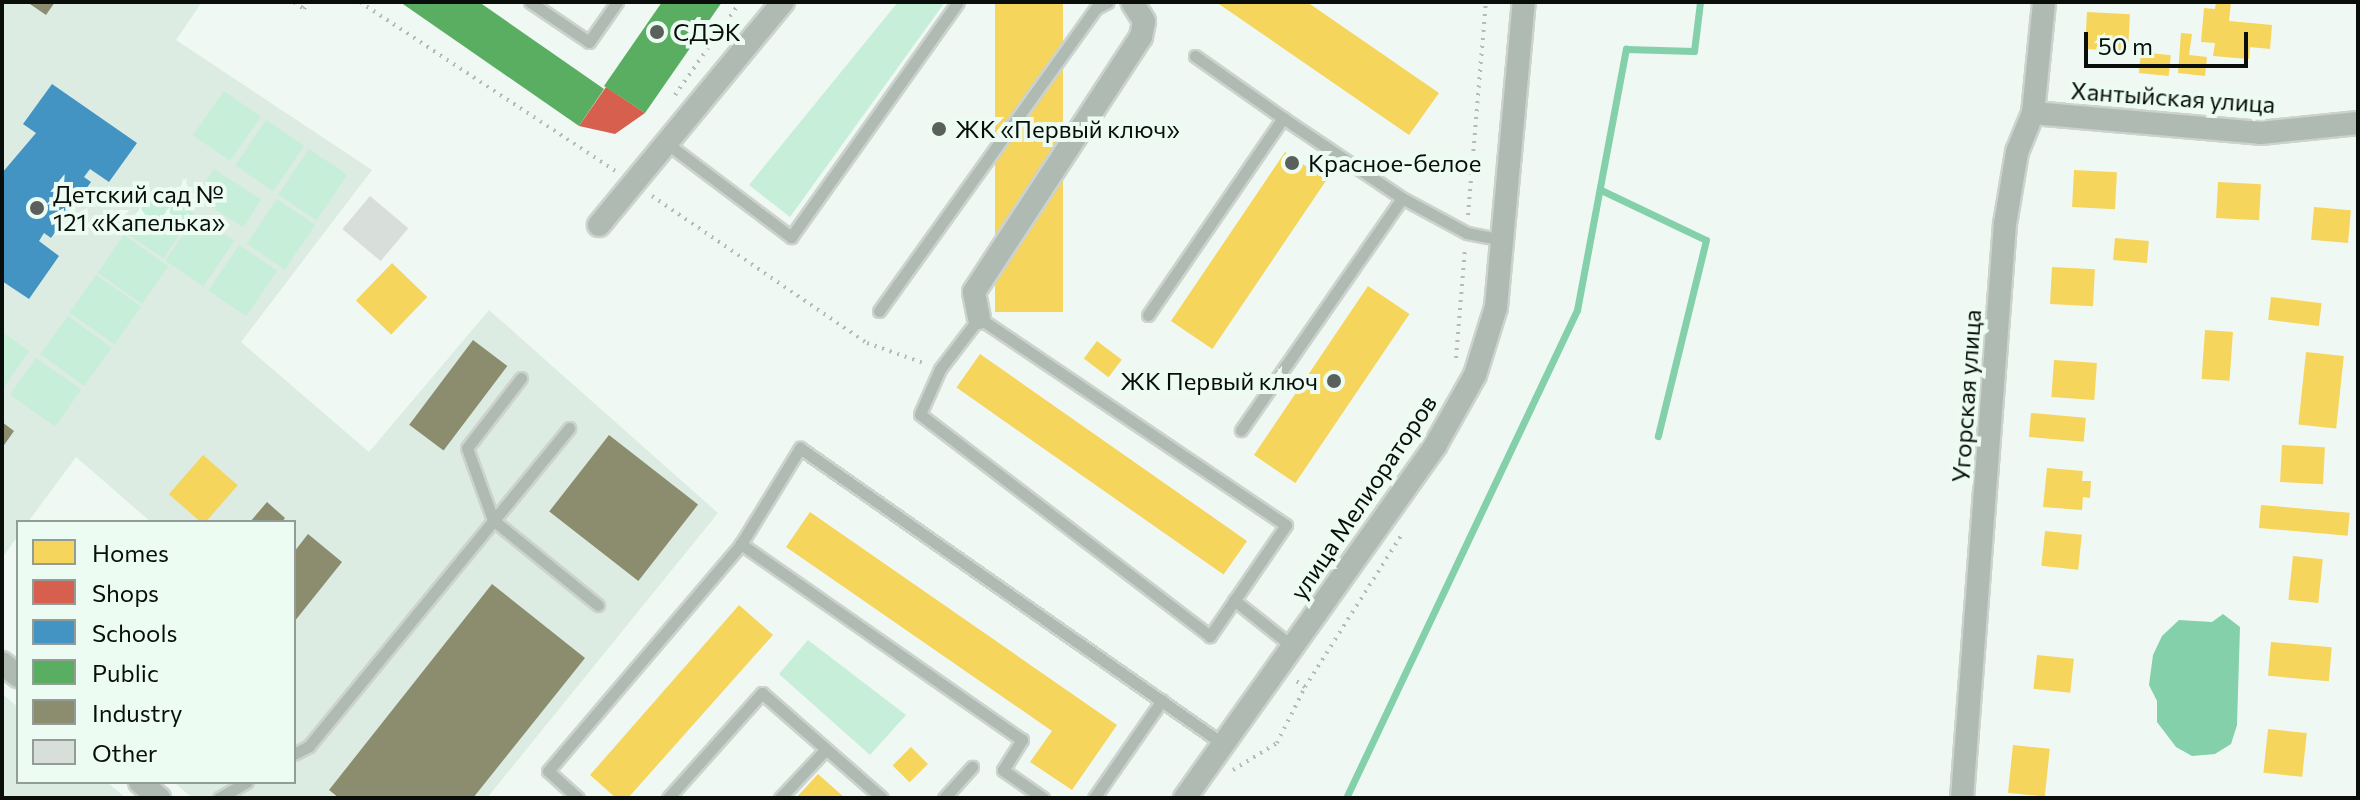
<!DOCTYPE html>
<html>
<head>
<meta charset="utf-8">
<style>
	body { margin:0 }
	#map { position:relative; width:2360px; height:800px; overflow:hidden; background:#f0f8f3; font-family:Commissioner,sans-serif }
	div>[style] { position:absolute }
	.built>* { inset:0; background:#dcece2 }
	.green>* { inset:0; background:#c6eed8; transform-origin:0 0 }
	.water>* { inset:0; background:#84d0ab }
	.homes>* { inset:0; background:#f6d55c; transform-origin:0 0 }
	.shops>* { inset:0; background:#d6604d }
	.schools>* { inset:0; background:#4393c3 }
	.public>* { inset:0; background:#5aae61 }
	.industry>* { inset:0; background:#8c8c6e; transform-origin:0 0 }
	.stream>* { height:7px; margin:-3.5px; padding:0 3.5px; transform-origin:3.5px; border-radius:3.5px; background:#84d0ab }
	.building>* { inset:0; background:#d8dfdb; transform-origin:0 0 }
	.path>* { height:4px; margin-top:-2px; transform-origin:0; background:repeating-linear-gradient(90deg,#b4bcb8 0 2px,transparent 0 8px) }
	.roads { filter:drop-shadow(2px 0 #ccd2ce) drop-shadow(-2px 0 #ccd2ce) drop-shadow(0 2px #ccd2ce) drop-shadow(0 -2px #ccd2ce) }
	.service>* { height:11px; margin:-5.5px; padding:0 5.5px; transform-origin:5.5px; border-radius:5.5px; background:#aebab2 }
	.minor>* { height:22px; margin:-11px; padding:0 11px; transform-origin:11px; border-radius:11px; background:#aebab2 }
	.dots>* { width:22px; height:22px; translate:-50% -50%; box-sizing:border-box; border:4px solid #ecfcf2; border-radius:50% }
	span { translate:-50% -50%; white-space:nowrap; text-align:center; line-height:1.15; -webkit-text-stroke:8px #ecfcf2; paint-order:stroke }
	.poi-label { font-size:24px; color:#090e0b }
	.left { translate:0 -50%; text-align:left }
	.right { translate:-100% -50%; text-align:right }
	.street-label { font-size:24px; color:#090e0b }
	.frame { position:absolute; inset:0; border:4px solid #090e0b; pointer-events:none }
	.legend { position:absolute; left:16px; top:520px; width:280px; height:264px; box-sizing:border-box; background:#ecfcf2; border:2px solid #919d96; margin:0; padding:10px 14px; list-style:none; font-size:24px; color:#090e0b }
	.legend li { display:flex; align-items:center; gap:16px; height:40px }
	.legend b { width:40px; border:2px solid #919d96 }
	.scale { position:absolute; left:2084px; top:32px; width:164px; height:36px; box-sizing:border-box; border:4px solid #090e0b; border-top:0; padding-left:10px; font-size:24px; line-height:28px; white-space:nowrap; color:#090e0b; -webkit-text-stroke:6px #ecfcf2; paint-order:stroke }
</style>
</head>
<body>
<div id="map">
	<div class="built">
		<i style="clip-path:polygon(2px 2px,202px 2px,176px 40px,372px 170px,241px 342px,369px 452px,489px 310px,718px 513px,487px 798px,192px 798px,174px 782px,294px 782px,294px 522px,151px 522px,76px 457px,28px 522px,18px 522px,18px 536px,2px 558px)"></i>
		<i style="clip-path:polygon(2px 694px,18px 707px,18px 782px,107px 782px,126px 798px,2px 798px)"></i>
	</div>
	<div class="green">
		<i style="clip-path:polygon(898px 2px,945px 2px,790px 217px,749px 185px)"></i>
		<i style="left:224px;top:91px;width:45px;height:54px;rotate:35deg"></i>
		<i style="left:266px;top:120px;width:46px;height:55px;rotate:34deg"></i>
		<i style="left:309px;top:149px;width:46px;height:55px;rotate:34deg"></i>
		<i style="left:214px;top:169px;width:56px;height:33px;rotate:33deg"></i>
		<i style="left:156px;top:187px;width:46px;height:55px;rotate:34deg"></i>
		<i style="left:277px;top:199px;width:46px;height:54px;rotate:34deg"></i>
		<i style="left:196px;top:215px;width:46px;height:55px;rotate:34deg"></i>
		<i style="left:124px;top:235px;width:54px;height:46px;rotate:35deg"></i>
		<i style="left:239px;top:245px;width:46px;height:55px;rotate:34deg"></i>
		<i style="left:96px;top:275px;width:55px;height:46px;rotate:35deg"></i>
		<i style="left:68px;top:316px;width:54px;height:47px;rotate:36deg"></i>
		<i style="clip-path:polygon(2px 332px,29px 351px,2px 390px)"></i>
		<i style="left:36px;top:358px;width:55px;height:45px;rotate:35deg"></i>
		<i style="clip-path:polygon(808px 640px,906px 715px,870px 755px,779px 674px)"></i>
	</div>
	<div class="water">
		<i style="clip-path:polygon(2223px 614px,2240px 627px,2237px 725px,2231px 744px,2215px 754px,2192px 756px,2176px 747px,2157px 722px,2157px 701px,2149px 685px,2153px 655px,2162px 636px,2179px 620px,2212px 622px)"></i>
	</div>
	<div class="homes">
		<i style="left:995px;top:2px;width:68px;height:310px"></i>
		<i style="clip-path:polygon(1216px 2px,1307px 2px,1439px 93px,1409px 135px)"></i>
		<i style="clip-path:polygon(2216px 2px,2231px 2px,2229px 21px,2272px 25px,2270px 49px,2250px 47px,2249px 59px,2213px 56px,2215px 43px,2201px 42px,2204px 8px,2215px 9px)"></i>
		<i style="left:2087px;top:12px;width:43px;height:37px;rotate:3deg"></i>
		<i style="clip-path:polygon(2181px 33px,2192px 34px,2189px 55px,2207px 57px,2205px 76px,2178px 73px)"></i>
		<i style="left:2141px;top:52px;width:30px;height:21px;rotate:6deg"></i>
		<i style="left:1285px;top:152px;width:50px;height:204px;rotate:34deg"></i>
		<i style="left:2074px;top:170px;width:43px;height:37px;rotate:3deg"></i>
		<i style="left:2218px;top:182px;width:43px;height:36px;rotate:3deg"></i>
		<i style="left:2314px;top:207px;width:37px;height:33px;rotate:5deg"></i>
		<i style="left:2115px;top:238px;width:34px;height:22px;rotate:5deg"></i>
		<i style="left:392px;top:263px;width:49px;height:52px;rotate:44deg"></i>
		<i style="left:2052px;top:267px;width:43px;height:37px;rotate:3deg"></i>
		<i style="left:1368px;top:286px;width:50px;height:204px;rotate:34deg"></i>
		<i style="left:2271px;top:297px;width:51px;height:23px;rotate:7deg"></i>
		<i style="left:2205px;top:330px;width:28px;height:49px;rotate:4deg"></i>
		<i style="left:1097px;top:341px;width:31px;height:22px;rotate:37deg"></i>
		<i style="left:2306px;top:352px;width:38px;height:73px;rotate:6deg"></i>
		<i style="left:980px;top:354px;width:326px;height:41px;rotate:35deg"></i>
		<i style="left:2054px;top:360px;width:43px;height:37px;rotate:4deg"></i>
		<i style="left:2031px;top:413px;width:55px;height:24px;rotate:5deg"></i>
		<i style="left:2282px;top:445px;width:43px;height:37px;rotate:3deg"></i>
		<i style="left:203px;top:455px;width:46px;height:52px;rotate:41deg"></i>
		<i style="clip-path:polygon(2047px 468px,2083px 471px,2082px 481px,2091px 481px,2090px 498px,2083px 497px,2082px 510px,2043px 507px)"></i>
		<i style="left:2261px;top:505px;width:89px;height:23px;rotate:5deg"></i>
		<i style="clip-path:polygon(810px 512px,1117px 725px,1072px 790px,1030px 762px,1052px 731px,786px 547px)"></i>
		<i style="left:2045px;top:531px;width:37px;height:35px;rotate:6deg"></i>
		<i style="left:2293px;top:556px;width:30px;height:44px;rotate:6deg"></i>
		<i style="clip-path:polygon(739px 605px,773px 635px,628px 798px,616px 798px,590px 775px)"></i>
		<i style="left:2271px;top:642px;width:61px;height:34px;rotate:5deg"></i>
		<i style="left:2037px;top:655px;width:37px;height:34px;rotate:6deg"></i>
		<i style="left:2268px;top:729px;width:39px;height:44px;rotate:6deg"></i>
		<i style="left:2013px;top:745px;width:37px;height:48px;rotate:6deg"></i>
		<i style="left:911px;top:747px;width:24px;height:26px;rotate:45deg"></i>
		<i style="clip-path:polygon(818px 774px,845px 798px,796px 798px)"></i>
	</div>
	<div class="shops">
		<i style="clip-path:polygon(606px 87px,645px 113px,615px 134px,579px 126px)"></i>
	</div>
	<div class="schools">
		<i style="clip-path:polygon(52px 84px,137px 143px,109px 182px,90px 169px,84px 177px,91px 182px,51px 238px,44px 233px,39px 241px,59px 256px,29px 299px,2px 281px,2px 173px,36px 133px,23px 124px)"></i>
	</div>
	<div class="public">
		<i style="clip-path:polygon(400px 2px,479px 2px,604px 89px,579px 126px)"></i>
		<i style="clip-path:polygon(662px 2px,722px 2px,645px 113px,604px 86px)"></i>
	</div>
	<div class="industry">
		<i style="clip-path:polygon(27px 2px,55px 2px,46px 15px)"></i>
		<i style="left:473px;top:340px;width:43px;height:106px;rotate:37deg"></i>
		<i style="clip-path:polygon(2px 422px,14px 431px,2px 448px)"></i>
		<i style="left:609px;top:435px;width:113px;height:97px;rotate:38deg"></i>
		<i style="clip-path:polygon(267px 502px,285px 518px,282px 522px,250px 522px)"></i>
		<i style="clip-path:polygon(308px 534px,342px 562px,294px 622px,294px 552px)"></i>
		<i style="clip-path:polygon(492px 584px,585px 658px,473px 798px,339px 798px,329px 790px)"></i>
	</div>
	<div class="stream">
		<i style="left:1601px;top:190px;width:116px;rotate:25.5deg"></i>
		<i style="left:1706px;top:240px;width:202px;rotate:103.8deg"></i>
		<i style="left:1346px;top:798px;width:540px;rotate:-64.67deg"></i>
		<i style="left:1577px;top:310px;width:266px;rotate:-79.4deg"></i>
		<i style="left:1626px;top:49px;width:68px;rotate:1.7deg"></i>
		<i style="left:1694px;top:51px;width:49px;rotate:-83deg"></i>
	</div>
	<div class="building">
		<i style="left:370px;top:196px;width:50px;height:43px;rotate:40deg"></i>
	</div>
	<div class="path">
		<i style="left:294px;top:2px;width:12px;rotate:35deg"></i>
		<i style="left:304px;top:9px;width:8px;rotate:-60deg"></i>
		<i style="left:360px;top:2px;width:306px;rotate:33.5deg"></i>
		<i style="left:675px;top:95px;width:113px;rotate:-55deg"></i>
		<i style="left:652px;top:196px;width:260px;rotate:34.4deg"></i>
		<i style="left:867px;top:343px;width:63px;rotate:19.6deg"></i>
		<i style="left:1468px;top:215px;width:214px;rotate:-85.2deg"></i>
		<i style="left:1456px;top:358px;width:110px;rotate:-85.3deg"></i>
		<i style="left:1305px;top:687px;width:181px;rotate:-57.6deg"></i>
		<i style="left:1233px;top:770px;width:52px;rotate:-31.5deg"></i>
		<i style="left:1277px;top:743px;width:63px;rotate:-63.4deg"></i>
		<i style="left:1305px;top:687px;width:12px;rotate:-145deg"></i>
	</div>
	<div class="roads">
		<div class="service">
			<i style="left:530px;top:2px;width:71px;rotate:34.1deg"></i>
			<i style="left:589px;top:42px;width:49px;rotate:-55deg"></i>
			<i style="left:1195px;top:56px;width:108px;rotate:35.2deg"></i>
			<i style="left:669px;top:145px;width:153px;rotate:37deg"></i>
			<i style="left:791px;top:237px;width:288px;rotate:-54.6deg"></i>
			<i style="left:879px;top:311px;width:373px;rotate:-54.4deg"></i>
			<i style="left:1096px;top:8px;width:13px;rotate:-27deg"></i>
			<i style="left:1148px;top:315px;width:239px;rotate:-55.6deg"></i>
			<i style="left:1283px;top:118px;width:143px;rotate:33.9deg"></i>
			<i style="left:1402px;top:198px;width:74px;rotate:28.3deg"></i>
			<i style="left:1467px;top:233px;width:36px;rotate:11deg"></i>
			<i style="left:979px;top:318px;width:370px;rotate:34deg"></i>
			<i style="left:1286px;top:525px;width:135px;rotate:124.4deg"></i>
			<i style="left:1210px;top:636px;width:365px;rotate:-142.6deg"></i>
			<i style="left:920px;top:414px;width:49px;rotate:-66deg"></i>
			<i style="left:940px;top:369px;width:64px;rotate:-52.6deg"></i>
			<i style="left:521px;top:378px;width:88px;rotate:127.6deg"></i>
			<i style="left:467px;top:448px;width:77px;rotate:70.1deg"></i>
			<i style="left:493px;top:520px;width:135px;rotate:39deg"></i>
			<i style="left:1241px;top:430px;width:282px;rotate:-55.2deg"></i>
			<i style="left:1234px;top:600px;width:75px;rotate:38.5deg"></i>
			<i style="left:294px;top:754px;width:17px;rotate:-28deg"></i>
			<i style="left:309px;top:746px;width:411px;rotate:-50.7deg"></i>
			<i style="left:219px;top:798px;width:32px;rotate:-30deg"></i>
			<i style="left:578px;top:798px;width:40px;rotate:-138deg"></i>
			<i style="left:548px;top:771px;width:298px;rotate:-49.6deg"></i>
			<i style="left:668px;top:798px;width:141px;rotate:-48.2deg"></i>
			<i style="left:762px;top:693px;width:159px;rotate:41.2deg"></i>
			<i style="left:780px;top:798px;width:67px;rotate:-46.8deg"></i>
			<i style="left:944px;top:798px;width:42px;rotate:-47.9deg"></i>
			<i style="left:1043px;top:798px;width:49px;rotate:-145deg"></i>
			<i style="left:1003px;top:770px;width:36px;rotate:-58deg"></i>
			<i style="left:1022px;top:740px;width:343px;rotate:-145.1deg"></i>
			<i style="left:741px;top:544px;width:113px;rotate:-58.4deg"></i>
			<i style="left:800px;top:448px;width:516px;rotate:34.98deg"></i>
			<i style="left:1094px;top:798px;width:119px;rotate:-55.2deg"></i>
		</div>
		<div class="minor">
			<i style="left:2033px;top:113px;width:228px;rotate:5deg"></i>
			<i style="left:2260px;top:133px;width:99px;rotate:-5.8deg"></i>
			<i style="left:599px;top:225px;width:289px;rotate:-50.5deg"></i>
			<i style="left:979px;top:318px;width:26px;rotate:-101deg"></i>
			<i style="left:974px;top:292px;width:305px;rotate:-56.8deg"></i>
			<i style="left:1141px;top:37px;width:16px;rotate:-79deg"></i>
			<i style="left:1144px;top:21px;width:22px;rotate:-122deg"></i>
			<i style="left:2px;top:663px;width:21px;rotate:39deg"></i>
			<i style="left:140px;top:782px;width:25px;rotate:40deg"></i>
			<i style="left:1185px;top:798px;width:432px;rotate:-54.6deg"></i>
			<i style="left:1435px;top:446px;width:81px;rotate:-60.6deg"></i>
			<i style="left:1475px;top:375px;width:71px;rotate:-72.8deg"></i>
			<i style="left:1496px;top:307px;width:306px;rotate:-84.8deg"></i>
			<i style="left:1962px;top:798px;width:576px;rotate:-85.72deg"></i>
			<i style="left:2005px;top:224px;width:73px;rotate:-80.5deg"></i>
			<i style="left:2017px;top:152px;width:42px;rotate:-67.7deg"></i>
			<i style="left:2033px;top:113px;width:112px;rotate:-84.3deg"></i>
		</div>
	</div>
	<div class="dots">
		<i style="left:657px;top:32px;background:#5a605c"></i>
		<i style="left:939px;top:129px;background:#5a605c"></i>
		<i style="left:1292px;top:163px;background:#5a605c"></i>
		<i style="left:37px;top:208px;background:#5a605c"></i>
		<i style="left:1334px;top:381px;background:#5a605c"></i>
	</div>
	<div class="poi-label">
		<span class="left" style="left:673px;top:32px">СДЭК</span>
		<span class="left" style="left:955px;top:129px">ЖК «Первый ключ»</span>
		<span class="left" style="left:1308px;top:163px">Красное-белое</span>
		<span class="left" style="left:53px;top:208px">Детский сад №<br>121 «Капелька»</span>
		<span class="right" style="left:1318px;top:381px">ЖК Первый ключ</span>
	</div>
	<div class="street-label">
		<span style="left:2173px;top:97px;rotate:4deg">Хантыйская улица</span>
		<span style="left:1966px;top:396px;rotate:-86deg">Угорская улица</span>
		<span style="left:1363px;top:497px;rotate:-56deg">улица Мелиораторов</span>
	</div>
	<div class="frame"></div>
	<ul class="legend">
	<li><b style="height:22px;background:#f6d55c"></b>Homes</li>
	<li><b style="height:22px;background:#d6604d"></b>Shops</li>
	<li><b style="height:22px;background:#4393c3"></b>Schools</li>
	<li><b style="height:22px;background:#5aae61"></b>Public</li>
	<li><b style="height:22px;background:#8c8c6e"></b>Industry</li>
	<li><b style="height:22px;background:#d8dfdb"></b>Other</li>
	</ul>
	<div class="scale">50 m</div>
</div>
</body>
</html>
